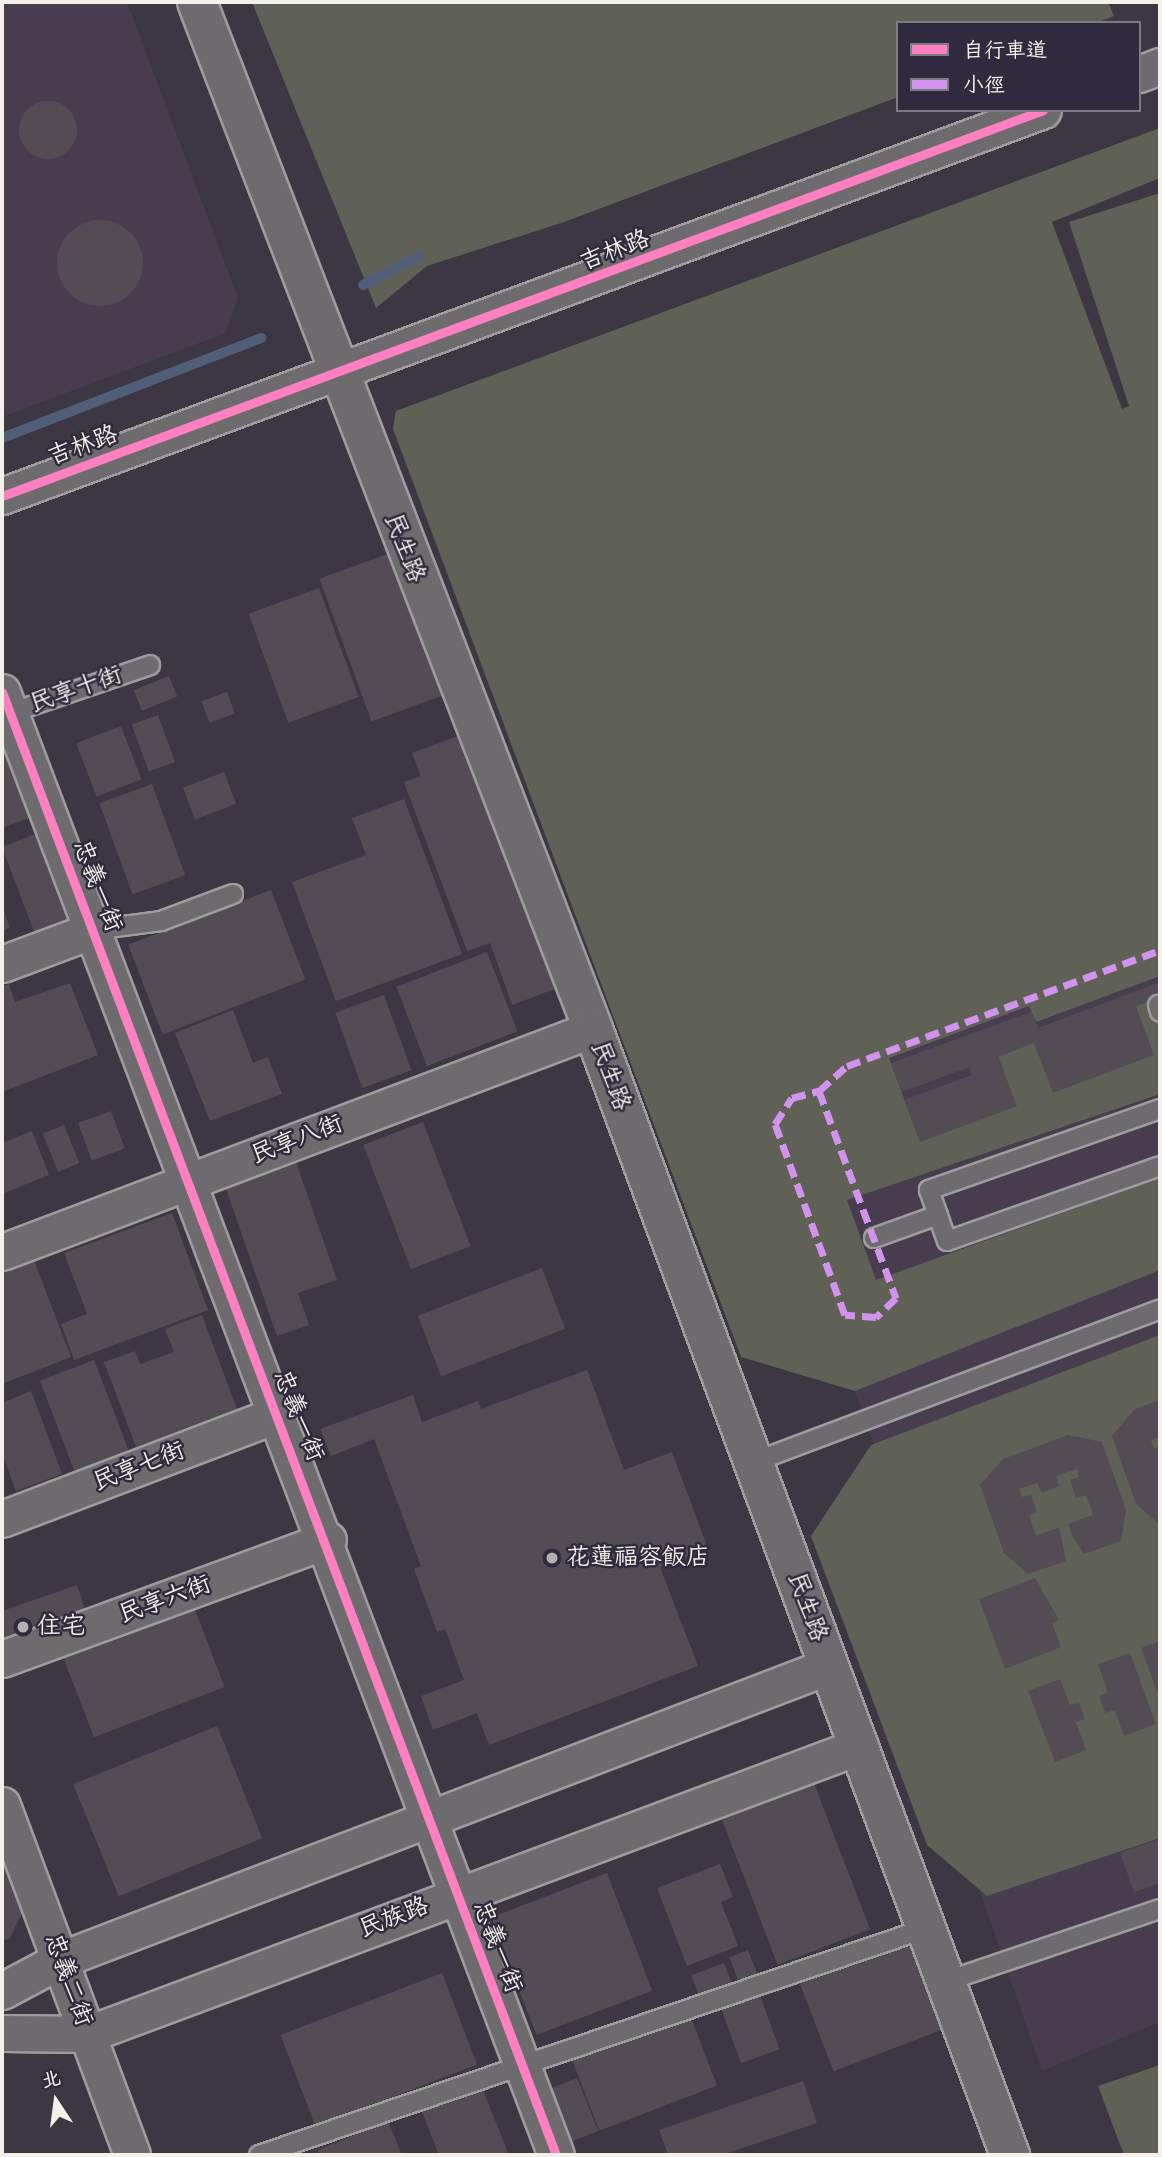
<!DOCTYPE html>
<html>
<head>
<meta charset="utf-8">
<style>
	body { margin:0 }
	#map { position:relative; width:1162px; height:2157px; overflow:hidden; background:#3c3742; font-family:Mynerve,"LXGW WenKai TC",sans-serif }
	div>[style] { position:absolute }
	.built>* { inset:0; background:#483d4f }
	.green>* { inset:0; background:#5f6157 }
	.stream>* { height:10px; margin:-5px; padding:0 5px; transform-origin:5px; border-radius:5px; background:#515e78 }
	.building>* { inset:0; background:#534c55; transform-origin:0 0 }
	.round { border-radius:50% }
	.roads { filter:drop-shadow(2px 0 #9f9ca0) drop-shadow(-2px 0 #9f9ca0) drop-shadow(0 2px #9f9ca0) drop-shadow(0 -2px #9f9ca0) }
	.service>* { height:18px; margin:-9px; padding:0 9px; transform-origin:9px; border-radius:9px; background:#6e6b6e }
	.minor>* { height:35px; margin:-17.5px; padding:0 17.5px; transform-origin:17.5px; border-radius:17.5px; background:#6e6b6e }
	.secondary>* { height:38px; margin:-19px; padding:0 19px; transform-origin:19px; border-radius:19px; background:#6e6b6e }
	.quiet>* { height:7px; margin-top:-3.5px; transform-origin:0; background:repeating-linear-gradient(90deg,#d193ec 0 14px,transparent 0 21px) }
	.cycleway>* { height:9px; margin:-4.5px; padding:0 4.5px; transform-origin:4.5px; border-radius:4.5px; background:#ff80c0 }
	.dots>* { width:19px; height:19px; translate:-50% -50%; box-sizing:border-box; border:4px solid #2f2a3d; border-radius:50% }
	span { translate:-50% -50%; white-space:nowrap; text-align:center; line-height:1.15; -webkit-text-stroke:5px #2f2a3d; paint-order:stroke }
	.street-label { font-size:24px; color:#f4f1e8 }
	.poi-label { font-size:24px; color:#f4f1e8 }
	.left { translate:0 -50%; text-align:left }
	.frame { position:absolute; inset:0; border:4px solid #f4f1e8; pointer-events:none }
	.legend { position:absolute; left:896px; top:21px; width:245px; height:91px; box-sizing:border-box; background:#2f2a3d; border:2px solid #7e7a81; margin:0; padding:9px 12px; list-style:none; font-size:21px; color:#f4f1e8 }
	.legend li { display:flex; align-items:center; gap:14px; height:35px }
	.legend b { width:35px; border:2px solid #7e7a81 }
	.north { position:absolute; left:21px; top:2066px; width:70px; height:70px; -webkit-text-stroke:5px #2f2a3d; paint-order:stroke; rotate:347deg; font-size:19px; font-weight:700; line-height:28px; text-align:center; color:#f4f1e8 }
	.north::after { content:''; display:block; margin:auto; width:24px; height:32px; background:#f4f1e8; clip-path:polygon(50% 0,100% 100%,50% 72%,0 100%) }
</style>
</head>
<body>
<div id="map">
	<div class="built">
		<i style="clip-path:polygon(2px 2px,127px 2px,238px 298px,226px 333px,2px 417px)"></i>
		<i style="clip-path:polygon(1160px 937px,1160px 2022px,1042px 2071px,976px 1880px,876px 1449px,855px 1391px,779px 1368px,710px 1091px)"></i>
	</div>
	<div class="green">
		<i style="clip-path:polygon(252px 2px,1108px 2px,1114px 16px,1096px 23px,898px 23px,898px 97px,564px 222px,427px 266px,376px 308px)"></i>
		<i style="clip-path:polygon(1160px 128px,1160px 178px,1052px 222px,1122px 409px,1129px 406px,1069px 222px,1160px 193px,1160px 976px,1036px 1022px,1029px 1006px,889px 1058px,918px 1136px,1014px 1100px,996px 1051px,1160px 990px,1160px 1094px,847px 1200px,876px 1280px,1160px 1178px,1160px 1270px,855px 1391px,741px 1357px,393px 429px,396px 411px)"></i>
		<i style="clip-path:polygon(1160px 1335px,1160px 1838px,987px 1896px,927px 1845px,811px 1536px,871px 1445px)"></i>
		<i style="clip-path:polygon(1160px 2065px,1160px 2155px,1124px 2155px,1098px 2086px)"></i>
	</div>
	<div class="stream">
		<i style="left:363px;top:285px;width:63px;rotate:-27.4deg"></i>
		<i style="left:2px;top:438px;width:278px;rotate:-21.1deg"></i>
	</div>
	<div class="building">
		<i class="round" style="left:19px;top:101px;width:58px;height:58px"></i>
		<i class="round" style="left:57px;top:220px;width:86px;height:86px"></i>
		<i style="left:390px;top:553px;width:152px;height:75px;rotate:70deg"></i>
		<i style="left:319px;top:588px;width:116px;height:75px;rotate:70deg"></i>
		<i style="left:169px;top:676px;width:22px;height:38px;rotate:68deg"></i>
		<i style="left:227px;top:692px;width:23px;height:27px;rotate:70deg"></i>
		<i style="left:158px;top:715px;width:50px;height:28px;rotate:70deg"></i>
		<i style="left:121px;top:726px;width:57px;height:48px;rotate:69deg"></i>
		<i style="clip-path:polygon(466px 733px,560px 987px,512px 1005px,490px 943px,467px 951px,404px 782px,421px 776px,412px 753px)"></i>
		<i style="clip-path:polygon(2px 736px,32px 817px,2px 828px)"></i>
		<i style="left:224px;top:772px;width:34px;height:44px;rotate:69deg"></i>
		<i style="left:152px;top:784px;width:97px;height:56px;rotate:70deg"></i>
		<i style="clip-path:polygon(404px 799px,462px 954px,336px 1001px,292px 882px,366px 855px,352px 818px)"></i>
		<i style="left:41px;top:832px;width:99px;height:42px;rotate:69deg"></i>
		<i style="left:271px;top:890px;width:96px;height:153px;rotate:69deg"></i>
		<i style="clip-path:polygon(2px 905px,10px 928px,2px 931px)"></i>
		<i style="left:487px;top:952px;width:85px;height:97px;rotate:69deg"></i>
		<i style="clip-path:polygon(1160px 982px,1160px 997px,1136px 1006px,1154px 1055px,1053px 1093px,1034px 1043px,998px 1057px,1017px 1106px,920px 1142px,904px 1100px,972px 1075px,969px 1067px,902px 1092px,891px 1063px,1031px 1012px,1038px 1028px)"></i>
		<i style="clip-path:polygon(70px 983px,98px 1055px,2px 1092px,2px 986px,9px 984px,15px 1002px)"></i>
		<i style="left:384px;top:995px;width:80px;height:52px;rotate:70deg"></i>
		<i style="clip-path:polygon(233px 1010px,253px 1063px,268px 1057px,282px 1094px,210px 1121px,175px 1033px)"></i>
		<i style="left:111px;top:1111px;width:40px;height:35px;rotate:70deg"></i>
		<i style="left:423px;top:1122px;width:133px;height:64px;rotate:69deg"></i>
		<i style="left:64px;top:1125px;width:41px;height:23px;rotate:68deg"></i>
		<i style="clip-path:polygon(32px 1131px,49px 1175px,2px 1194px,2px 1143px)"></i>
		<i style="clip-path:polygon(295px 1159px,337px 1280px,298px 1293px,309px 1325px,277px 1336px,224px 1183px)"></i>
		<i style="clip-path:polygon(172px 1213px,208px 1310px,74px 1360px,61px 1324px,87px 1314px,64px 1253px)"></i>
		<i style="clip-path:polygon(32px 1255px,71px 1357px,2px 1384px,2px 1267px)"></i>
		<i style="left:542px;top:1268px;width:65px;height:133px;rotate:69deg"></i>
		<i style="clip-path:polygon(202px 1315px,237px 1409px,136px 1447px,104px 1362px,135px 1351px,140px 1364px,174px 1352px,165px 1329px)"></i>
		<i style="left:94px;top:1360px;width:103px;height:58px;rotate:69deg"></i>
		<i style="clip-path:polygon(587px 1370px,624px 1470px,672px 1452px,708px 1549px,660px 1567px,698px 1666px,489px 1745px,477px 1713px,433px 1730px,421px 1696px,464px 1680px,445px 1629px,437px 1632px,414px 1569px,421px 1566px,374px 1439px,331px 1456px,320px 1429px,413px 1395px,422px 1422px,478px 1401px,481px 1409px)"></i>
		<i style="clip-path:polygon(31px 1391px,62px 1474px,16px 1491px,2px 1453px,2px 1403px)"></i>
		<i style="clip-path:polygon(1160px 1400px,1160px 1437px,1151px 1440px,1154px 1449px,1160px 1446px,1160px 1525px,1136px 1504px,1112px 1436px,1135px 1409px)"></i>
		<i style="clip-path:polygon(1068px 1435px,1102px 1442px,1126px 1510px,1121px 1541px,1084px 1554px,1073px 1537px,1068px 1524px,1093px 1515px,1086px 1495px,1076px 1498px,1070px 1480px,1079px 1477px,1077px 1469px,1056px 1476px,1059px 1486px,1042px 1493px,1037px 1483px,1019px 1489px,1022px 1497px,1031px 1495px,1037px 1512px,1029px 1516px,1036px 1536px,1059px 1527px,1066px 1561px,1028px 1574px,1004px 1553px,980px 1485px,1003px 1459px)"></i>
		<i style="clip-path:polygon(1035px 1578px,1059px 1620px,1052px 1623px,1061px 1647px,1005px 1669px,979px 1599px)"></i>
		<i style="clip-path:polygon(77px 1585px,86px 1612px,2px 1642px,2px 1611px)"></i>
		<i style="left:192px;top:1602px;width:91px;height:140px;rotate:69deg"></i>
		<i style="clip-path:polygon(1160px 1641px,1160px 1699px,1141px 1648px)"></i>
		<i style="clip-path:polygon(1130px 1653px,1156px 1724px,1124px 1736px,1115px 1710px,1105px 1713px,1099px 1696px,1108px 1692px,1098px 1664px)"></i>
		<i style="clip-path:polygon(1060px 1679px,1070px 1705px,1079px 1702px,1085px 1719px,1076px 1722px,1086px 1750px,1055px 1762px,1028px 1691px)"></i>
		<i style="left:217px;top:1726px;width:121px;height:155px;rotate:68deg"></i>
		<i style="left:812px;top:1778px;width:162px;height:99px;rotate:69deg"></i>
		<i style="clip-path:polygon(1160px 1839px,1160px 1883px,1134px 1892px,1120px 1853px)"></i>
		<i style="clip-path:polygon(2px 1842px,26px 1904px,10px 1938px,2px 1941px)"></i>
		<i style="clip-path:polygon(720px 1864px,733px 1897px,721px 1902px,738px 1946px,687px 1966px,657px 1888px)"></i>
		<i style="left:607px;top:1873px;width:126px;height:124px;rotate:69deg"></i>
		<i style="left:913px;top:1938px;width:96px;height:122px;rotate:69deg"></i>
		<i style="left:748px;top:1950px;width:26px;height:20px;rotate:69deg"></i>
		<i style="left:724px;top:1963px;width:26px;height:35px;rotate:69deg"></i>
		<i style="left:442px;top:1973px;width:98px;height:173px;rotate:69deg"></i>
		<i style="left:758px;top:1990px;width:63px;height:41px;rotate:70deg"></i>
		<i style="left:688px;top:2010px;width:81px;height:126px;rotate:69deg"></i>
		<i style="left:577px;top:2078px;width:57px;height:33px;rotate:68deg"></i>
		<i style="clip-path:polygon(803px 2081px,817px 2123px,722px 2155px,668px 2155px,659px 2130px)"></i>
		<i style="clip-path:polygon(481px 2085px,509px 2155px,439px 2155px,421px 2109px)"></i>
		<i style="clip-path:polygon(388px 2121px,402px 2155px,320px 2155px,318px 2150px)"></i>
	</div>
	<div class="roads">
		<div class="service">
			<i style="left:10px;top:713px;width:148px;rotate:-18.9deg"></i>
			<i style="left:93px;top:930px;width:69px;rotate:-7.5deg"></i>
			<i style="left:161px;top:921px;width:77px;rotate:-20.6deg"></i>
			<i style="left:1158px;top:1005px;width:7px;rotate:74deg"></i>
			<i style="left:1160px;top:1109px;width:245px;rotate:160.7deg"></i>
			<i style="left:929px;top:1190px;width:54px;rotate:70.6deg"></i>
			<i style="left:947px;top:1241px;width:226px;rotate:-19.4deg"></i>
			<i style="left:874px;top:1238px;width:68px;rotate:-19.8deg"></i>
			<i style="left:754px;top:1462px;width:434px;rotate:-20.6deg"></i>
			<i style="left:947px;top:1981px;width:225px;rotate:-18.7deg"></i>
			<i style="left:259px;top:2155px;width:706px;rotate:-18.77deg"></i>
		</div>
		<div class="minor">
			<i style="left:1139px;top:74px;width:22px;rotate:-21deg"></i>
			<i style="left:2px;top:496px;width:1110px;rotate:-20.34deg"></i>
			<i style="left:2px;top:692px;width:1564px;rotate:69.26deg"></i>
			<i style="left:2px;top:964px;width:97px;rotate:-20.5deg"></i>
			<i style="left:2px;top:1252px;width:632px;rotate:-20.67deg"></i>
			<i style="left:2px;top:1519px;width:293px;rotate:-20.8deg"></i>
			<i style="left:2px;top:1659px;width:347px;rotate:-20.1deg"></i>
			<i style="left:2px;top:1805px;width:373px;rotate:69.6deg"></i>
			<i style="left:2px;top:1991px;width:68px;rotate:-28.1deg"></i>
			<i style="left:62px;top:1959px;width:821px;rotate:-20.91deg"></i>
			<i style="left:2px;top:2033px;width:86px;rotate:0.7deg"></i>
			<i style="left:88px;top:2034px;width:824px;rotate:-20.46deg"></i>
		</div>
		<div class="secondary">
			<i style="left:197px;top:2px;width:1101px;rotate:68.91deg"></i>
			<i style="left:593px;top:1029px;width:1201px;rotate:69.68deg"></i>
		</div>
	</div>
	<div class="quiet">
		<i style="left:819px;top:1091px;width:221px;rotate:69.6deg"></i>
		<i style="left:896px;top:1298px;width:28px;rotate:136deg"></i>
		<i style="left:876px;top:1317px;width:31px;rotate:-176deg"></i>
		<i style="left:845px;top:1315px;width:203px;rotate:-110.1deg"></i>
		<i style="left:775px;top:1124px;width:31px;rotate:-57deg"></i>
		<i style="left:792px;top:1098px;width:28px;rotate:-15deg"></i>
		<i style="left:819px;top:1091px;width:38px;rotate:-42deg"></i>
		<i style="left:847px;top:1066px;width:334px;rotate:-20.3deg"></i>
	</div>
	<div class="cycleway">
		<i style="left:2px;top:496px;width:1110px;rotate:-20.34deg"></i>
		<i style="left:2px;top:692px;width:1564px;rotate:69.26deg"></i>
	</div>
	<div class="dots">
		<i style="left:552px;top:1558px;background:#b4b0ae"></i>
		<i style="left:23px;top:1627px;background:#b4b0ae"></i>
	</div>
	<div class="street-label">
		<span style="left:615px;top:251px;rotate:-21deg">吉林路</span>
		<span style="left:83px;top:446px;rotate:-20deg">吉林路</span>
		<span style="left:404px;top:548px;rotate:69deg">民生路</span>
		<span style="left:76px;top:690px;rotate:-19deg">民享十街</span>
		<span style="left:97px;top:886px;rotate:69deg">忠義一街</span>
		<span style="left:610px;top:1076px;rotate:70deg">民生路</span>
		<span style="left:297px;top:1140px;rotate:-21deg">民享八街</span>
		<span style="left:298px;top:1416px;rotate:68deg">忠義一街</span>
		<span style="left:139px;top:1467px;rotate:-21deg">民享七街</span>
		<span style="left:165px;top:1600px;rotate:-20deg">民享六街</span>
		<span style="left:807px;top:1607px;rotate:70deg">民生路</span>
		<span style="left:394px;top:1918px;rotate:-21deg">民族路</span>
		<span style="left:497px;top:1947px;rotate:69deg">忠義一街</span>
		<span style="left:68px;top:1980px;rotate:70deg">忠義二街</span>
	</div>
	<div class="poi-label">
		<span class="left" style="left:566px;top:1558px">花蓮福容飯店</span>
		<span class="left" style="left:37px;top:1627px">住宅</span>
	</div>
	<div class="frame"></div>
	<ul class="legend">
	<li><b style="height:9px;background:#ff80c0"></b>自行車道</li>
	<li><b style="height:9px;background:#d193ec"></b>小徑</li>
	</ul>
	<div class="north">北</div>
</div>
</body>
</html>
